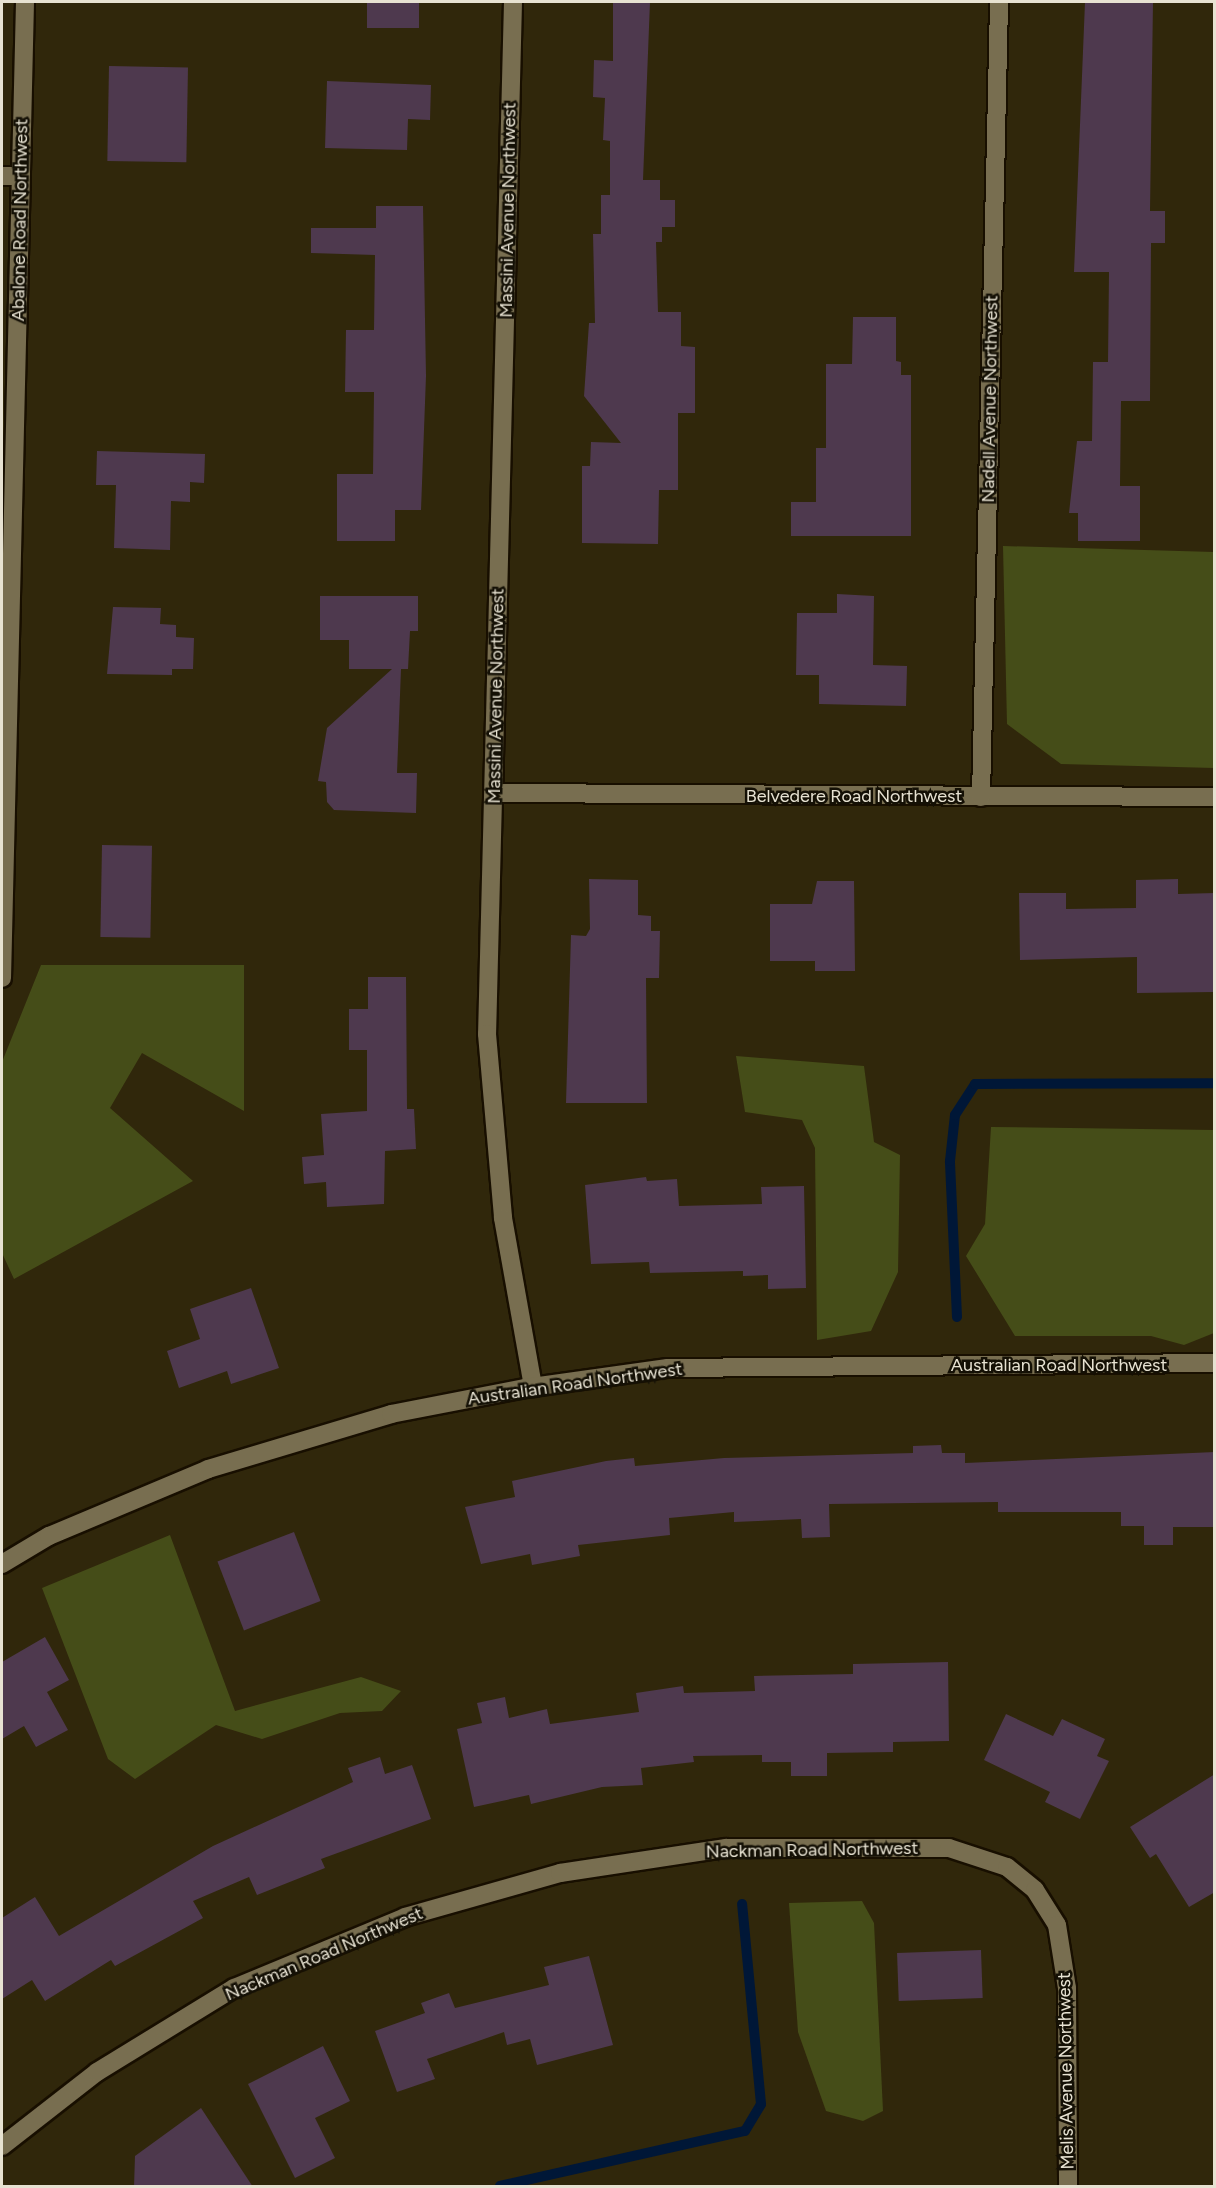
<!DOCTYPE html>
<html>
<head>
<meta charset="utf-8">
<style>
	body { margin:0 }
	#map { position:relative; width:1216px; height:2188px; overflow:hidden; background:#30270b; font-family:Figtree,sans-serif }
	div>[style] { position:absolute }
	.green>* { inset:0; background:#454d18 }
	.stream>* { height:10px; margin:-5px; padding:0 5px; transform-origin:5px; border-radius:5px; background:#001737 }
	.building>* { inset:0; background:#4e394e; transform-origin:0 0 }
	.roads { filter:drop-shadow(2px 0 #180f00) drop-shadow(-2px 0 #180f00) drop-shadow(0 2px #180f00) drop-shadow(0 -2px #180f00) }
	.minor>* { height:18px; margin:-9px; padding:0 9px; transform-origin:9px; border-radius:9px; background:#786e50 }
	span { translate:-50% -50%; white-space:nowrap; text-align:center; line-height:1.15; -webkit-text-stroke:5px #141005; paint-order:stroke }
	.street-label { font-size:18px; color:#e7e2d2 }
	.frame { position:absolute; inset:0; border:3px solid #e7e2d2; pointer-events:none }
</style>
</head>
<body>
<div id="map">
	<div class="green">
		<i style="clip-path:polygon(1003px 546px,1214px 552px,1214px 768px,1061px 764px,1007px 724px)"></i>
		<i style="clip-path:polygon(41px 965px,244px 965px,244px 1111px,142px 1053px,110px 1108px,193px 1181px,14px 1279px,2px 1253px,2px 1062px)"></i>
		<i style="clip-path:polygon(736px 1056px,864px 1066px,874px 1142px,900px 1155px,898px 1272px,871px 1331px,817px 1340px,815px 1148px,802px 1120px,745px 1112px)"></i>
		<i style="clip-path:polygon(991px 1127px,1214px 1130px,1214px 1333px,1184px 1345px,1151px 1336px,1015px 1336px,966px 1256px,985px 1224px)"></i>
		<i style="clip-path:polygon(170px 1535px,235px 1711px,361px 1677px,401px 1691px,382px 1711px,340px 1713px,262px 1739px,216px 1725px,135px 1779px,108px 1759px,42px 1588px)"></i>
		<i style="clip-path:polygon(862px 1901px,874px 1923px,883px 2111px,863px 2121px,826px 2111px,798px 2032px,789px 1903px)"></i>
	</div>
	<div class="stream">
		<i style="left:957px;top:1317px;width:156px;rotate:-92.6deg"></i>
		<i style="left:950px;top:1161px;width:46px;rotate:-83.8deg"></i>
		<i style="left:955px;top:1115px;width:37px;rotate:-57deg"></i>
		<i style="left:975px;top:1084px;width:239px;rotate:-0.2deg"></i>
		<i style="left:500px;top:2186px;width:251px;rotate:-12.7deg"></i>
		<i style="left:745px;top:2131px;width:31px;rotate:-59deg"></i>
		<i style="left:761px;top:2104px;width:201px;rotate:-95.4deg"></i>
	</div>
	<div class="building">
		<i style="left:367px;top:2px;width:52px;height:26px"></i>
		<i style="clip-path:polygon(613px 2px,650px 2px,643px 180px,660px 180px,660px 200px,675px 200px,675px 227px,662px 227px,662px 242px,656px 242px,658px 312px,681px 312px,681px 346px,695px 347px,695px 413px,678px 413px,678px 490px,659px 490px,658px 544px,582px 543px,582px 466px,590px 466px,591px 442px,621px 443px,584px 396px,589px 323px,595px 323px,593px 234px,601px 234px,601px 195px,610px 195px,610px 141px,603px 140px,605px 98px,593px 97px,594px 60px,613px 61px)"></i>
		<i style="clip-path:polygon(1085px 2px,1153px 2px,1150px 211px,1165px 211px,1165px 243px,1151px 243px,1150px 401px,1121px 401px,1120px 486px,1140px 486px,1140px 541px,1078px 541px,1078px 513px,1069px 513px,1077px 441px,1092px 441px,1093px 362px,1108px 362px,1109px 272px,1074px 272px)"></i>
		<i style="left:109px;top:66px;width:79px;height:95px;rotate:1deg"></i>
		<i style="clip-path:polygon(327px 81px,431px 85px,430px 120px,408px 119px,407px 150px,325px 148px)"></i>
		<i style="clip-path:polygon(376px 206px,423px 206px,426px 376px,421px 510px,395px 510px,395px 541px,337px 541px,337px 474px,373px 474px,374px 392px,345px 392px,346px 330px,374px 330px,375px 255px,311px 253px,311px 228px,376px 228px)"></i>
		<i style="clip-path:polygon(853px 317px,896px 317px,896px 361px,901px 362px,901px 375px,911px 375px,911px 536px,791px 536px,791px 502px,816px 502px,816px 448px,826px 448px,826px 364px,852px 364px)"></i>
		<i style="clip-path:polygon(97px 451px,205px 454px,204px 483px,190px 482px,190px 502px,171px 501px,170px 550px,114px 548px,116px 485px,96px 485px)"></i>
		<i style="clip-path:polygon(837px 594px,874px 596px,873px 665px,907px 666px,906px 706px,819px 704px,819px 675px,796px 675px,797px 613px,837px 613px)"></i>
		<i style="clip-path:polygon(320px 596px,418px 596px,418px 631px,410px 631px,408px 669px,401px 669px,397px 773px,417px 773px,416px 813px,334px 810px,327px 802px,326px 782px,318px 781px,327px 728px,392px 669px,349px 669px,349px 640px,320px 640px)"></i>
		<i style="clip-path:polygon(113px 607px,161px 608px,160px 624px,176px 625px,176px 637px,194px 638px,193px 669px,172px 669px,172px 675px,107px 674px)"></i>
		<i style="left:102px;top:845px;width:50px;height:92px;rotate:1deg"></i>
		<i style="clip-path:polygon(589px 879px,638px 880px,638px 915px,651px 916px,651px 931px,660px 931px,659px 978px,646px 978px,647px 1103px,566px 1103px,571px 935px,586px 936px,590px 929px)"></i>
		<i style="clip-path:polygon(1178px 879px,1178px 894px,1215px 893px,1215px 992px,1137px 993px,1137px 957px,1020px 960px,1019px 893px,1066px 893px,1066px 909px,1136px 908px,1136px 880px)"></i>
		<i style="clip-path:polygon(817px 881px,854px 881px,855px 971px,815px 971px,815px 961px,770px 961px,770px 904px,812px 904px)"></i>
		<i style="clip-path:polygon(368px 977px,406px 977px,407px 1109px,414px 1109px,416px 1149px,385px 1151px,384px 1204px,327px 1207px,326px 1182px,304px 1184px,302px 1157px,324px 1155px,321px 1114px,367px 1111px,367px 1050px,349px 1050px,349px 1009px,368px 1009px)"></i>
		<i style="clip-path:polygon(646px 1177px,647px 1181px,677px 1179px,679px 1206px,762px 1204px,761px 1187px,804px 1186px,806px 1288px,768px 1289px,768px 1275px,743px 1276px,743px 1271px,650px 1273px,649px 1262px,591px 1264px,585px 1185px)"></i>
		<i style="clip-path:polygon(251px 1288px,279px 1368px,231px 1384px,227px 1371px,179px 1388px,167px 1351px,200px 1339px,190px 1309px)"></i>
		<i style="clip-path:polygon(941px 1445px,942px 1453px,965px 1453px,965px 1463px,1215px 1452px,1215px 1527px,1173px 1527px,1173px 1545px,1144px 1545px,1144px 1526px,1121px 1526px,1121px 1512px,998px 1512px,998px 1502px,829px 1504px,830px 1537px,802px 1538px,801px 1519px,734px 1522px,734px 1512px,669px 1518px,670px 1535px,578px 1545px,580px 1556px,532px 1565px,530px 1554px,481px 1564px,465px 1507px,515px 1497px,512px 1481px,606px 1461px,634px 1458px,635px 1466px,724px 1458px,913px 1453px,913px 1446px)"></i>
		<i style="left:294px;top:1532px;width:74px;height:82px;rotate:69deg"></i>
		<i style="clip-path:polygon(45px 1637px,69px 1680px,47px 1692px,68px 1730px,36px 1747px,24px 1726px,2px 1739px,2px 1662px)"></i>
		<i style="clip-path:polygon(948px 1662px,949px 1741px,893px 1742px,893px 1752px,827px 1753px,827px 1776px,791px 1776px,791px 1762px,762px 1762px,762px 1755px,693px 1756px,694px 1762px,641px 1768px,643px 1785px,602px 1787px,531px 1804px,529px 1795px,474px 1807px,457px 1729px,482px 1723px,477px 1703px,505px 1697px,509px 1718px,547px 1709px,550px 1724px,639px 1712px,636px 1693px,683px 1686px,684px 1693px,755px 1691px,754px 1676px,853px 1674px,853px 1664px)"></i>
		<i style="clip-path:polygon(1006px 1714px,1053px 1736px,1062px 1719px,1105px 1739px,1097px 1756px,1109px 1761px,1080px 1819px,1045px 1802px,1050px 1792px,984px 1760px)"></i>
		<i style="clip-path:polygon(380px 1757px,385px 1774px,412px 1765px,431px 1819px,321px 1859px,325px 1868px,257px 1895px,249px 1877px,193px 1901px,203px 1918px,115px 1966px,111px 1960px,45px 2001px,32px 1980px,2px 1999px,2px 1918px,35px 1897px,59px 1936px,213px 1846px,353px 1782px,348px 1768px)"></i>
		<i style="clip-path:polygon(1215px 1774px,1215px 1892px,1189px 1907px,1156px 1854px,1150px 1858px,1130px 1827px)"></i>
		<i style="left:981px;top:1950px;width:48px;height:84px;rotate:88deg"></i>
		<i style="clip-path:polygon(589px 1956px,613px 2045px,537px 2065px,530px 2039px,507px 2045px,504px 2032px,427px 2059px,435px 2079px,397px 2092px,375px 2031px,425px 2013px,421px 2003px,449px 1993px,455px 2008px,549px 1985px,544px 1967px)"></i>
		<i style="clip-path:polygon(323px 2046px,350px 2101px,315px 2118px,335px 2158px,295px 2178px,248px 2084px)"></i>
		<i style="clip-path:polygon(201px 2108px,253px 2187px,134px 2187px,135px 2156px)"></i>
	</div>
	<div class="roads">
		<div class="minor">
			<i style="left:513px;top:2px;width:1032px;rotate:91.44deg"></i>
			<i style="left:487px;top:1034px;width:185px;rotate:85deg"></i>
			<i style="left:503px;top:1218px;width:172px;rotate:79.9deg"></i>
			<i style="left:2px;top:176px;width:19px"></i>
			<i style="left:494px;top:793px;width:720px;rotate:0.32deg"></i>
			<i style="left:981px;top:797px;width:795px;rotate:-88.7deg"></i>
			<i style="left:2px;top:978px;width:976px;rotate:-88.65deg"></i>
			<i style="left:2px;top:1564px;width:55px;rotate:-30.8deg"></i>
			<i style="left:49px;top:1536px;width:173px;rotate:-22.8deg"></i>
			<i style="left:208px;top:1469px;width:191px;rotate:-16.7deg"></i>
			<i style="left:391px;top:1414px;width:136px;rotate:-11deg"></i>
			<i style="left:525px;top:1388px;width:144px;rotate:-8deg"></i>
			<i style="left:668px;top:1368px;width:546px;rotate:-0.52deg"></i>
			<i style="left:2px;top:2146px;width:120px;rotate:-37.9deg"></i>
			<i style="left:97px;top:2072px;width:161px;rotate:-31.5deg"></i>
			<i style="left:234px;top:1988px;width:185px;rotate:-22.5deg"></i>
			<i style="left:405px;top:1917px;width:161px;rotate:-15.8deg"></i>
			<i style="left:560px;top:1873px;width:168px;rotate:-8.6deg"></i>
			<i style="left:726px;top:1848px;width:223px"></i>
			<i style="left:949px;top:1848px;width:61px;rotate:18.1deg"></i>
			<i style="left:1007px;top:1867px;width:36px;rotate:39deg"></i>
			<i style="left:1035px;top:1890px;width:41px;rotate:57.8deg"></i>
			<i style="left:1057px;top:1925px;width:64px;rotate:81deg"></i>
			<i style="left:1067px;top:1988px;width:198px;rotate:89.7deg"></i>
		</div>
	</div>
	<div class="street-label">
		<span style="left:508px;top:210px;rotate:-89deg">Massini Avenue Northwest</span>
		<span style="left:20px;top:220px;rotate:-89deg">Abalone Road Northwest</span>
		<span style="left:990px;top:399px;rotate:-89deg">Nadell Avenue Northwest</span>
		<span style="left:496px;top:696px;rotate:-89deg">Massini Avenue Northwest</span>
		<span style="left:854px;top:796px">Belvedere Road Northwest</span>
		<span style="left:1059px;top:1365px">Australian Road Northwest</span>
		<span style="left:575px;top:1384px;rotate:-8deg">Australian Road Northwest</span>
		<span style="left:812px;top:1850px;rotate:-1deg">Nackman Road Northwest</span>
		<span style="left:324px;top:1954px;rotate:-23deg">Nackman Road Northwest</span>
		<span style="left:1066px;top:2071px;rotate:-91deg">Melis Avenue Northwest</span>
	</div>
	<div class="frame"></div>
</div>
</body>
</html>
